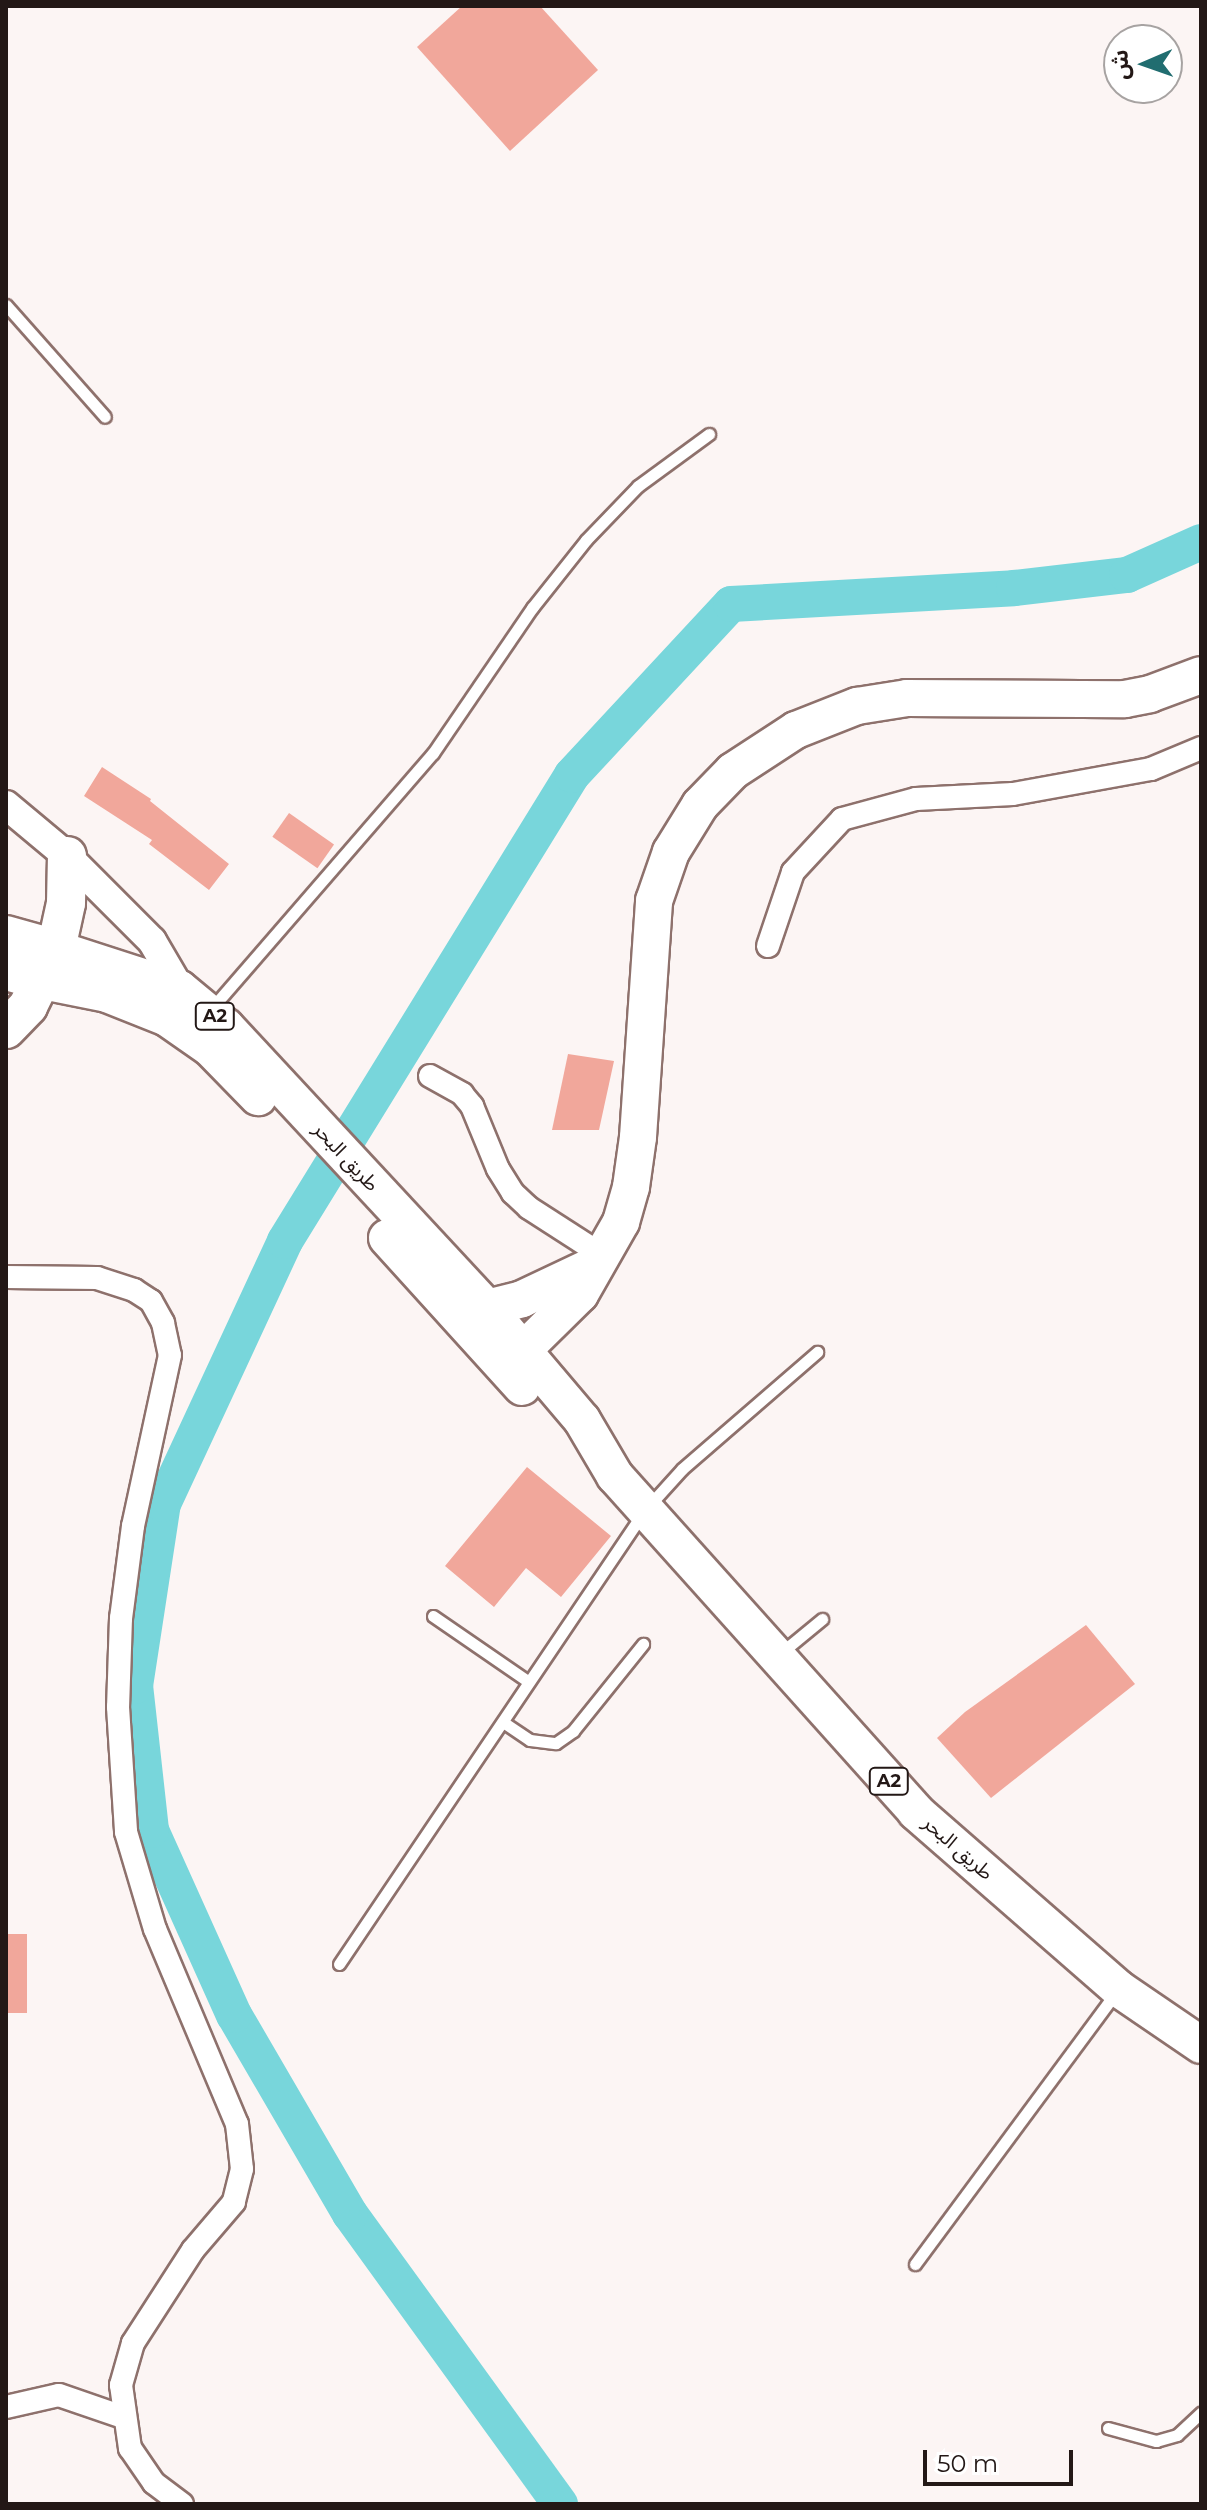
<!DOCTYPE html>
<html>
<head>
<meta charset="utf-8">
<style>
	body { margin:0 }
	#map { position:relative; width:1207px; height:2510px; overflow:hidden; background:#fcf5f4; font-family:Montserrat,"Noto Sans Arabic",sans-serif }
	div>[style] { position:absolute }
	.river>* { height:36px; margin:-18px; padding:0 18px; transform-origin:18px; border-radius:18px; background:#78d6db }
	.building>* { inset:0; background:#f1a79b; transform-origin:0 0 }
	.roads { filter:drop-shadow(2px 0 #8e716c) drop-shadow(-2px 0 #8e716c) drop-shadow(0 2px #8e716c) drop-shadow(0 -2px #8e716c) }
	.service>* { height:11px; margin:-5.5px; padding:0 5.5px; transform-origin:5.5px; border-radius:5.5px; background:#fff }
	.minor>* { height:22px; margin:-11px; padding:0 11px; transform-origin:11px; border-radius:11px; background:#fff }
	.tertiary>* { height:28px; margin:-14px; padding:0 14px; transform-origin:14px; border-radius:14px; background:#fff }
	.primary>* { height:36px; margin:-18px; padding:0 18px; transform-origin:18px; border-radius:18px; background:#fff }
	.trunk>* { height:38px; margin:-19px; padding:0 19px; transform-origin:19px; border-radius:19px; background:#fff }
	span { translate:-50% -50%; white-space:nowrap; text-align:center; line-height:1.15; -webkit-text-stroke:8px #fff; paint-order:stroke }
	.shield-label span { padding:2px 6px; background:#fff; border:2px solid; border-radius:6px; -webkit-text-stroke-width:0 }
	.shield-label { font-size:18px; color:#231816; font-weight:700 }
	.street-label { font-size:20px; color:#231816 }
	.frame { position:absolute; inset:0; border:8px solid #231816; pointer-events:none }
	.north { position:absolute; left:1103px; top:24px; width:80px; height:80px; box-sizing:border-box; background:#fff; border:2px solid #a7a3a2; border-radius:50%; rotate:268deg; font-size:22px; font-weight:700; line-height:32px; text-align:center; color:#231816 }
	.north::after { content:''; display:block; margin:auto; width:28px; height:36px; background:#216d70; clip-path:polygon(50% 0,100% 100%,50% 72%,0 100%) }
	.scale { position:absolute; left:923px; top:2450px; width:150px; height:36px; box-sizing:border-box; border:4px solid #231816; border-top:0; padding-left:10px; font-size:24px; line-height:28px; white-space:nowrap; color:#231816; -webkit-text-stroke:6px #fff; paint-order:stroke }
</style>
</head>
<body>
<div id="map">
	<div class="river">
		<i style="left:560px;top:2504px;width:358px;rotate:-125.9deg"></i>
		<i style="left:350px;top:2214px;width:230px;rotate:-120.2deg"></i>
		<i style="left:234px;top:2015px;width:203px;rotate:-114.2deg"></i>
		<i style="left:151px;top:1830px;width:145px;rotate:-96.3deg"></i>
		<i style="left:135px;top:1686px;width:184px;rotate:-81.3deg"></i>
		<i style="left:163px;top:1504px;width:290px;rotate:-65.1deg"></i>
		<i style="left:285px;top:1241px;width:547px;rotate:-58.37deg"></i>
		<i style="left:572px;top:775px;width:233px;rotate:-47.1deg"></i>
		<i style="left:731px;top:604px;width:283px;rotate:-3.2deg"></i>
		<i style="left:1014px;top:588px;width:114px;rotate:-6.6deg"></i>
		<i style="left:1127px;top:575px;width:81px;rotate:-24deg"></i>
	</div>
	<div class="building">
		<i style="clip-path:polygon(462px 6px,540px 6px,598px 70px,510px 151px,417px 47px)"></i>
		<i style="clip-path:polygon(102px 767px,151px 799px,150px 801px,229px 864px,209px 890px,149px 844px,152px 840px,84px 796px)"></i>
		<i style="left:289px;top:813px;width:55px;height:29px;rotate:35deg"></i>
		<i style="clip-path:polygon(568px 1054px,614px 1061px,599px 1130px,552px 1130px)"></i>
		<i style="clip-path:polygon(527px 1467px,611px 1536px,561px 1597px,526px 1568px,494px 1607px,445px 1566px)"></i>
		<i style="clip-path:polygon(1086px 1625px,1135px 1684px,991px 1798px,937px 1738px,965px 1712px)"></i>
		<i style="left:6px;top:1934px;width:21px;height:79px"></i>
	</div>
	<div class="roads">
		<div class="service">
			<i style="left:6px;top:305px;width:149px;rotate:48.5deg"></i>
			<i style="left:212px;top:1008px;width:337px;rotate:-49.1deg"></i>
			<i style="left:433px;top:753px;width:176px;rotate:-55.7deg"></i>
			<i style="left:532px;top:608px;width:87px;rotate:-51.5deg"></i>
			<i style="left:586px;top:540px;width:75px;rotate:-46.1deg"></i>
			<i style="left:638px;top:486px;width:88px;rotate:-36.2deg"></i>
			<i style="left:433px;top:1616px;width:116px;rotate:34.5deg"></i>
			<i style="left:782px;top:1652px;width:52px;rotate:-39.5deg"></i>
			<i style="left:503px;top:1722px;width:32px;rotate:34deg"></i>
			<i style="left:530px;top:1740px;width:26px;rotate:7deg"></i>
			<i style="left:556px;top:1743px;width:21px;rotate:-35deg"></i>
			<i style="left:573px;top:1731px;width:112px;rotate:-51.2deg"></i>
			<i style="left:339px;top:1964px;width:547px;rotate:-56.02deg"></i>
			<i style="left:645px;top:1510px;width:55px;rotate:-47.9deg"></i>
			<i style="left:682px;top:1469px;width:179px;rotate:-40.9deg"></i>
			<i style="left:915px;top:2264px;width:338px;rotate:-53.5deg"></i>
			<i style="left:1108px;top:2428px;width:50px;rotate:15.2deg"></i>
			<i style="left:1156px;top:2441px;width:22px;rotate:-16deg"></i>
			<i style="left:1177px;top:2435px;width:33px;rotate:-43deg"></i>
		</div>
		<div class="minor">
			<i style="left:768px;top:946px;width:78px;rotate:-71.3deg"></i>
			<i style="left:793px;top:872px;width:72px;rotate:-47.2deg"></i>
			<i style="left:842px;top:819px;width:77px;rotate:-15.1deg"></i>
			<i style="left:916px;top:799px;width:97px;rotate:-3deg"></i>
			<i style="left:1013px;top:794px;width:140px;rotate:-10.3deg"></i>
			<i style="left:1151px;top:769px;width:54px;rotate:-22.8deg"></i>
			<i style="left:430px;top:1076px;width:37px;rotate:29deg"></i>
			<i style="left:462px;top:1094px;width:16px;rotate:50deg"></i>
			<i style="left:472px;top:1106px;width:68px;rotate:67.6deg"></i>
			<i style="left:498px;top:1169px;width:28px;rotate:58deg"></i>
			<i style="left:513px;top:1193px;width:22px;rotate:43deg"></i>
			<i style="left:529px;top:1208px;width:87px;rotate:32.8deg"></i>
			<i style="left:6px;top:1277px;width:91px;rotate:0.6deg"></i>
			<i style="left:97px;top:1278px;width:39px;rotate:18deg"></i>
			<i style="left:134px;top:1290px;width:20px;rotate:33deg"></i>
			<i style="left:151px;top:1301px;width:25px;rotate:61deg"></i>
			<i style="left:163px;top:1323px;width:33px;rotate:78deg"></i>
			<i style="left:170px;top:1355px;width:175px;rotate:102.2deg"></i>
			<i style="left:133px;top:1526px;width:93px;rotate:97.4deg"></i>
			<i style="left:121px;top:1618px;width:89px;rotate:91.9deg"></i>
			<i style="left:118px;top:1707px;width:125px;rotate:86.3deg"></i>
			<i style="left:126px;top:1832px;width:101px;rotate:73.4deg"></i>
			<i style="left:155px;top:1929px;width:212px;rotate:67.2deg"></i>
			<i style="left:237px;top:2124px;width:45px;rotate:83.7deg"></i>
			<i style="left:242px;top:2169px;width:34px;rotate:104deg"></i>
			<i style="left:234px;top:2202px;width:63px;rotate:130.5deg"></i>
			<i style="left:193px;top:2250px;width:111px;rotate:122.8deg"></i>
			<i style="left:133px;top:2343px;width:44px;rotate:105.9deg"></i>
			<i style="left:121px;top:2385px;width:64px;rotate:81.9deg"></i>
			<i style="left:130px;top:2448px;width:42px;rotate:55.6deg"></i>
			<i style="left:154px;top:2483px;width:35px;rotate:37deg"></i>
			<i style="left:6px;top:2407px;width:54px;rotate:-12.8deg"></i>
			<i style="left:59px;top:2395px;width:68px;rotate:19deg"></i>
		</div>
		<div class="tertiary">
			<i style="left:6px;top:805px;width:80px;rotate:39.9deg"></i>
			<i style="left:67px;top:856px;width:120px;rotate:45deg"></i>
			<i style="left:152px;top:941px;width:56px;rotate:59.7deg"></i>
		</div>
		<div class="primary">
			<i style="left:56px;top:949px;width:130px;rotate:17.9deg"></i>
			<i style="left:180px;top:989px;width:60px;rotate:39.6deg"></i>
			<i style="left:226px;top:1027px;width:384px;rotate:47.1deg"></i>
			<i style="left:487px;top:1308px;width:147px;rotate:49.7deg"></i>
			<i style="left:582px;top:1420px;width:65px;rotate:59.5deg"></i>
			<i style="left:615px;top:1476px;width:451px;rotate:48.1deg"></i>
			<i style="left:916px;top:1812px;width:269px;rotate:41.1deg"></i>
			<i style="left:1119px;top:1989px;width:99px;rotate:34.3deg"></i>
			<i style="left:43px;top:981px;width:65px;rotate:11.5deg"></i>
			<i style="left:107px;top:994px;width:65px;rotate:21.8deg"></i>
			<i style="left:167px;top:1018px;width:52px;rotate:34.9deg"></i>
			<i style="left:210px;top:1048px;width:69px;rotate:45.6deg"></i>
			<i style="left:387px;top:1238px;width:201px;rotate:47.8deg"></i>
			<i style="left:487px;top:1308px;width:36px;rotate:-14deg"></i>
			<i style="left:522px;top:1299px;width:82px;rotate:-25.3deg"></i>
			<i style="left:506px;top:1367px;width:104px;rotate:-44.6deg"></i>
			<i style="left:580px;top:1294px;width:83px;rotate:-60.3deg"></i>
			<i style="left:621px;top:1222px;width:36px;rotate:-74deg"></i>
			<i style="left:631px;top:1187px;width:50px;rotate:-82deg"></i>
			<i style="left:638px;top:1137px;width:237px;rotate:-86.1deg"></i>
			<i style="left:654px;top:901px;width:52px;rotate:-70.9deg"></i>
			<i style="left:671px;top:852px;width:55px;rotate:-58.3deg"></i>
			<i style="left:700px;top:805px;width:47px;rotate:-45.9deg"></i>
			<i style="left:733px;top:771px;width:75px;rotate:-33.1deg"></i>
			<i style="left:796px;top:730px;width:66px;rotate:-21.5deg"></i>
			<i style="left:857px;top:706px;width:51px;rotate:-9.1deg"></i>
			<i style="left:907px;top:698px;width:218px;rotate:0.3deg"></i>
			<i style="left:1125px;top:699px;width:25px;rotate:-11deg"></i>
			<i style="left:1150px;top:694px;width:54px;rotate:-20.4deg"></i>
		</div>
		<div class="trunk">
			<i style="left:6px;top:935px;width:52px;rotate:15.6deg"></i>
			<i style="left:6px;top:971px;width:38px;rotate:15deg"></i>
			<i style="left:6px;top:1029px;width:32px;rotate:-46deg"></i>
			<i style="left:28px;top:1006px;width:64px;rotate:-63.8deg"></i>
			<i style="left:56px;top:949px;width:47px;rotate:-77.7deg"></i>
			<i style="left:66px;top:903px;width:47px;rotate:-88.8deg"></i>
		</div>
	</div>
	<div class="shield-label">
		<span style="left:215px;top:1016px">A2</span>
		<span style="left:889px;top:1781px">A2</span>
	</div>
	<div class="street-label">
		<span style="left:346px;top:1157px;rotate:47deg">طريق البحر</span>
		<span style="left:958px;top:1848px;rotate:41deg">طريق البحر</span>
	</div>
	<div class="frame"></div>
	<div class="north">ش</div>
	<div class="scale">50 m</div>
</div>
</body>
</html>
